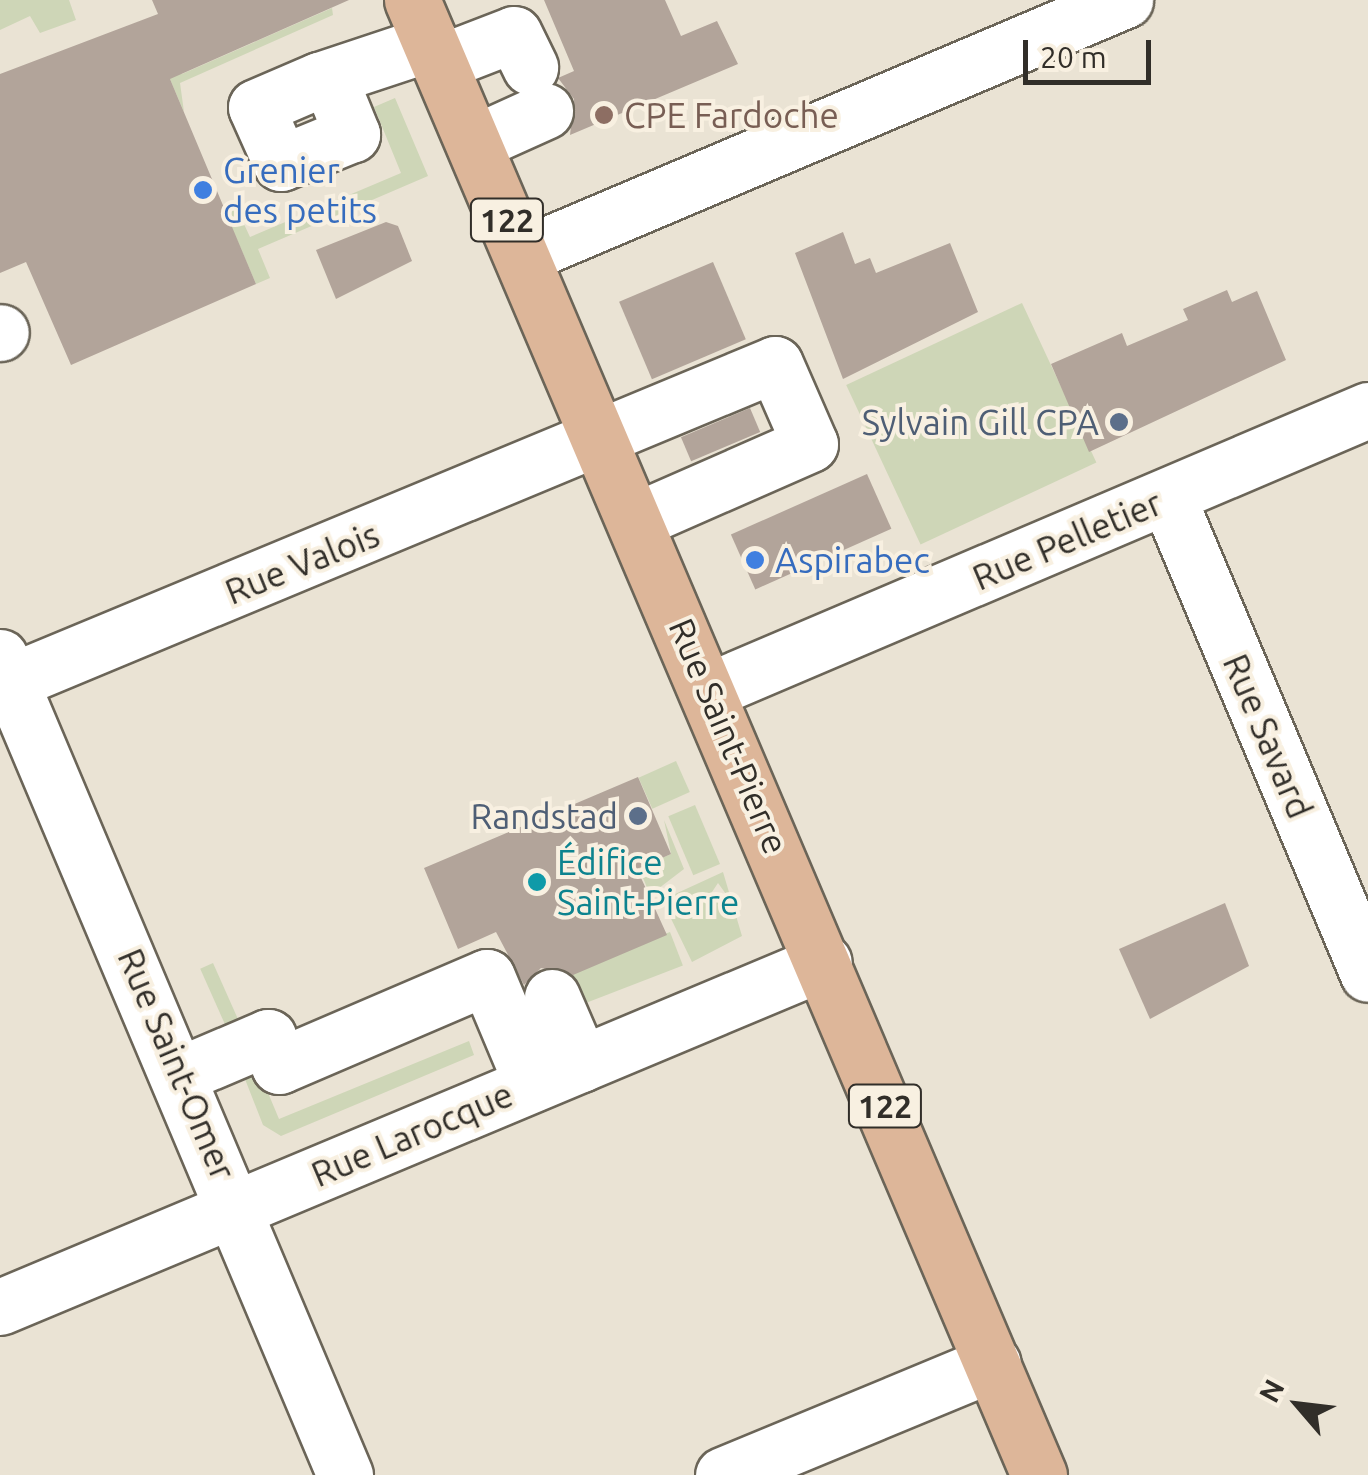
<!DOCTYPE html>
<html>
<head>
<meta charset="utf-8">
<style>
	body { margin:0 }
	#map { position:relative; width:1368px; height:1475px; overflow:hidden; background:#eae3d4; font-family:Ubuntu,sans-serif }
	div>[style] { position:absolute }
	.green>* { inset:0; background:#ced6b7; transform-origin:0 0 }
	.building>* { inset:0; background:#b2a49a; transform-origin:0 0 }
	.roads { filter:drop-shadow(2px 0 #6b6558) drop-shadow(-2px 0 #6b6558) drop-shadow(0 2px #6b6558) drop-shadow(0 -2px #6b6558) }
	.minor>* { height:55px; margin:-27.5px; padding:0 27.5px; transform-origin:27.5px; border-radius:27.5px; background:#fff }
	.major>* { height:55px; margin:-27.5px; padding:0 27.5px; transform-origin:27.5px; border-radius:27.5px; background:#ddb699 }
	.dots>* { width:28px; height:28px; translate:-50% -50%; box-sizing:border-box; border:5px solid #f8f0e1; border-radius:50% }
	span { translate:-50% -50%; white-space:nowrap; text-align:center; line-height:1.15; -webkit-text-stroke:8px #f8f0e1; paint-order:stroke }
	.shield-label span { padding:2px 8px; background:#f8f0e1; border:2px solid; border-radius:8px; -webkit-text-stroke-width:0 }
	.shield-label { font-size:32px; color:#312e29; font-weight:700 }
	.education-label { font-size:35px; color:#785e54 }
	.left { translate:0 -50%; text-align:left }
	.shop-label { font-size:35px; color:#366cbe }
	.service-label { font-size:35px; color:#4e5e75 }
	.right { translate:-100% -50%; text-align:right }
	.street-label { font-size:35px; color:#312e29 }
	.culture-label { font-size:35px; color:#0d838f }
	.north { position:absolute; left:1248px; top:1355px; width:100px; height:100px; -webkit-text-stroke:8px #f8f0e1; paint-order:stroke; rotate:298deg; font-size:28px; font-weight:700; line-height:40px; text-align:center; color:#312e29 }
	.north::after { content:''; display:block; margin:auto; width:35px; height:45px; background:#312e29; clip-path:polygon(50% 0,100% 100%,50% 72%,0 100%) }
	.scale { position:absolute; left:1023px; top:40px; width:128px; height:45px; box-sizing:border-box; border:5px solid #312e29; border-top:0; padding-left:12px; font-size:30px; line-height:35px; white-space:nowrap; color:#312e29; -webkit-text-stroke:8px #f8f0e1; paint-order:stroke }
</style>
</head>
<body>
<div id="map">
	<div class="green">
		<i style="clip-path:polygon(0 0,69px 0,76px 20px,40px 33px,30px 16px,0 30px)"></i>
		<i style="clip-path:polygon(332px 8px,333px 15px,180px 83px,184px 112px,161px 58px,182px 74px)"></i>
		<i style="clip-path:polygon(395px 98px,428px 176px,258px 249px,270px 278px,256px 284px,226px 214px,237px 209px,250px 237px,401px 173px,374px 107px)"></i>
		<i style="left:1022px;top:303px;width:176px;height:194px;rotate:65deg"></i>
		<i style="left:676px;top:761px;width:34px;height:41px;rotate:66deg"></i>
		<i style="left:695px;top:805px;width:64px;height:29px;rotate:67deg"></i>
		<i style="clip-path:polygon(664px 820px,684px 869px,650px 895px,639px 868px,671px 854px)"></i>
		<i style="clip-path:polygon(evenodd,723px 872px,742px 936px,692px 962px,662px 900px,723px 872px,718px 883px,731px 901px,727px 910px,710px 895px,718px 883px)"></i>
		<i style="left:670px;top:932px;width:36px;height:111px;rotate:69deg"></i>
		<i style="left:213px;top:963px;width:67px;height:14px;rotate:66deg"></i>
		<i style="clip-path:polygon(469px 1041px,474px 1055px,281px 1136px,263px 1125px,243px 1074px,258px 1069px,279px 1119px)"></i>
	</div>
	<div class="building">
		<i style="clip-path:polygon(152px 0,349px 0,170px 79px,256px 284px,71px 365px,26px 262px,0 273px,0 74px,158px 14px)"></i>
		<i style="clip-path:polygon(544px 0,665px 0,681px 36px,717px 21px,738px 64px,570px 135px,574px 99px,558px 78px,574px 71px)"></i>
		<i style="clip-path:polygon(386px 222px,398px 226px,412px 261px,336px 299px,316px 250px)"></i>
		<i style="clip-path:polygon(843px 232px,855px 264px,870px 258px,876px 273px,950px 243px,978px 312px,843px 379px,795px 253px)"></i>
		<i style="left:713px;top:262px;width:84px;height:102px;rotate:67deg"></i>
		<i style="clip-path:polygon(1227px 290px,1232px 302px,1257px 291px,1286px 360px,1089px 452px,1051px 364px,1122px 333px,1127px 346px,1188px 320px,1183px 309px)"></i>
		<i style="left:750px;top:408px;width:26px;height:75px;rotate:67deg"></i>
		<i style="left:867px;top:474px;width:60px;height:149px;rotate:66deg"></i>
		<i style="clip-path:polygon(638px 777px,671px 854px,637px 869px,667px 935px,573px 975px,541px 968px,524px 985px,496px 932px,458px 949px,424px 868px)"></i>
		<i style="clip-path:polygon(1225px 903px,1249px 966px,1150px 1019px,1119px 949px)"></i>
	</div>
	<div class="roads">
		<div class="minor">
			<i style="left:439px;top:63px;width:80px;rotate:-21.1deg"></i>
			<i style="left:514px;top:34px;width:37px;rotate:64deg"></i>
			<i style="left:329px;top:78px;width:61px;rotate:67.7deg"></i>
			<i style="left:352px;top:134px;width:77px;rotate:157.8deg"></i>
			<i style="left:281px;top:163px;width:61px;rotate:-114.1deg"></i>
			<i style="left:256px;top:107px;width:69px;rotate:-23.2deg"></i>
			<i style="left:319px;top:80px;width:118px;rotate:-18.3deg"></i>
			<i style="left:474px;top:143px;width:78px;rotate:-24.3deg"></i>
			<i style="left:523px;top:255px;width:654px;rotate:-22.96deg"></i>
			<i style="left:0;top:333px;width:1px;rotate:-45deg"></i>
			<i style="left:1168px;top:498px;width:516px;rotate:67.21deg"></i>
			<i style="left:0;top:657px;width:888px;rotate:67.13deg"></i>
			<i style="left:0;top:686px;width:839px;rotate:-22.56deg"></i>
			<i style="left:775px;top:364px;width:87px;rotate:66.4deg"></i>
			<i style="left:810px;top:444px;width:189px;rotate:156.3deg"></i>
			<i style="left:710px;top:690px;width:715px;rotate:-23.05deg"></i>
			<i style="left:552px;top:997px;width:73px;rotate:66.6deg"></i>
			<i style="left:181px;top:1074px;width:95px;rotate:-23deg"></i>
			<i style="left:268px;top:1037px;width:31px;rotate:69deg"></i>
			<i style="left:279px;top:1066px;width:226px;rotate:-23.2deg"></i>
			<i style="left:487px;top:977px;width:116px;rotate:67.2deg"></i>
			<i style="left:0;top:1307px;width:893px;rotate:-22.72deg"></i>
			<i style="left:723px;top:1475px;width:292px;rotate:-22.5deg"></i>
		</div>
		<div class="major">
			<i style="left:412px;top:0;width:1603px;rotate:66.97deg"></i>
		</div>
	</div>
	<div class="dots">
		<i style="left:604px;top:115px;background:#8d6e63"></i>
		<i style="left:203px;top:190px;background:#3f7fe0"></i>
		<i style="left:1119px;top:422px;background:#5c6f8a"></i>
		<i style="left:755px;top:560px;background:#3f7fe0"></i>
		<i style="left:638px;top:816px;background:#5c6f8a"></i>
		<i style="left:537px;top:882px;background:#0f9aa8"></i>
	</div>
	<div class="shield-label">
		<span style="left:507px;top:220px">122</span>
		<span style="left:885px;top:1106px">122</span>
	</div>
	<div class="education-label">
		<span class="left" style="left:624px;top:115px">CPE Fardoche</span>
	</div>
	<div class="shop-label">
		<span class="left" style="left:223px;top:190px">Grenier<br>des petits</span>
		<span class="left" style="left:775px;top:560px">Aspirabec</span>
	</div>
	<div class="service-label">
		<span class="right" style="left:1099px;top:422px">Sylvain Gill CPA</span>
		<span class="right" style="left:618px;top:816px">Randstad</span>
	</div>
	<div class="street-label">
		<span style="left:1067px;top:540px;rotate:-23deg">Rue Pelletier</span>
		<span style="left:302px;top:563px;rotate:-22deg">Rue Valois</span>
		<span style="left:729px;top:736px;rotate:67deg">Rue Saint-Pierre</span>
		<span style="left:1268px;top:736px;rotate:67deg">Rue Savard</span>
		<span style="left:177px;top:1064px;rotate:67deg">Rue Saint-Omer</span>
		<span style="left:412px;top:1134px;rotate:-23deg">Rue Larocque</span>
	</div>
	<div class="culture-label">
		<span class="left" style="left:557px;top:882px">Édifice<br>Saint-Pierre</span>
	</div>
	<div class="north">N</div>
	<div class="scale">20 m</div>
</div>
</body>
</html>
